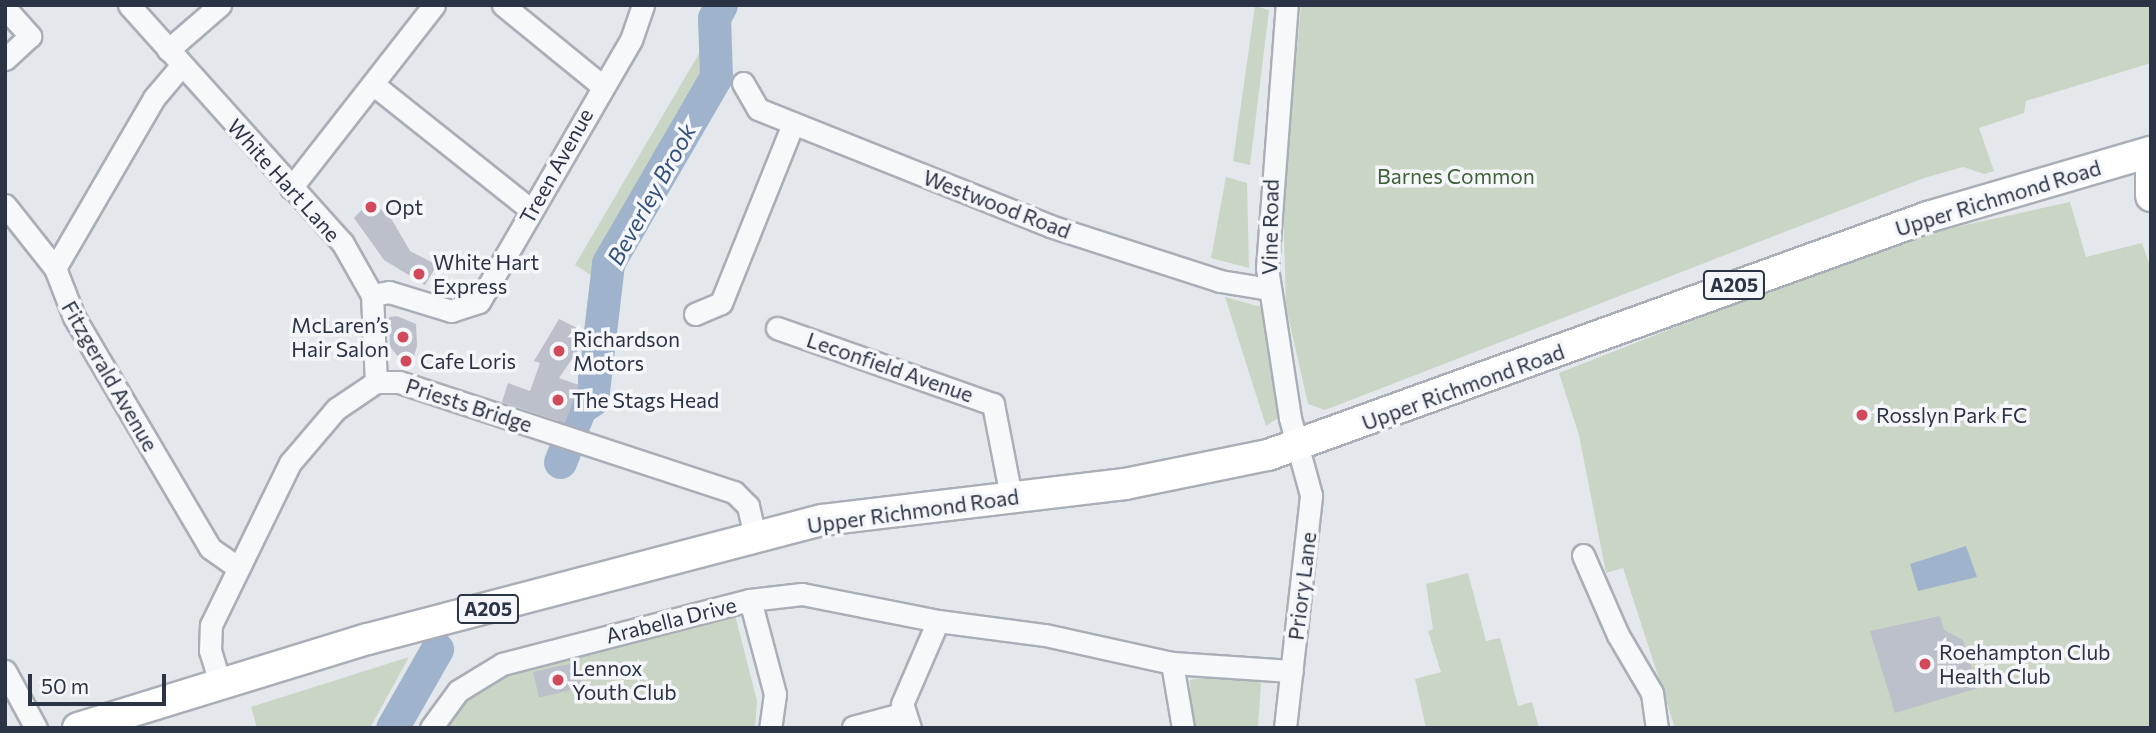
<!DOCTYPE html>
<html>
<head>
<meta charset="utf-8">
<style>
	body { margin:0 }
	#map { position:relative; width:2156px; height:733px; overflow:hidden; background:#e4e7ec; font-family:Commissioner,sans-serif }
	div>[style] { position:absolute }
	.green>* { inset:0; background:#c9d6c5 }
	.water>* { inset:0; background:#9fb4cc }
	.stream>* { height:5px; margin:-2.5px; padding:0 2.5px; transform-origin:2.5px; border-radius:2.5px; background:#9fb4cc }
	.river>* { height:33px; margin:-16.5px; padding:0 16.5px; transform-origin:16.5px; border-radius:16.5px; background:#9fb4cc }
	.building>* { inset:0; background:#bbc0ca; transform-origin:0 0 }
	.roads { filter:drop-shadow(2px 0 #a9aeb7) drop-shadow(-2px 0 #a9aeb7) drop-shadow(0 2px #a9aeb7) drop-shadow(0 -2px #a9aeb7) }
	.minor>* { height:21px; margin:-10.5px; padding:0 10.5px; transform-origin:10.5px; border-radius:10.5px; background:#f7f8fa }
	.highway>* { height:30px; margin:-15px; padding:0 15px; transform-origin:15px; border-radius:15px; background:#fff }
	.dots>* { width:19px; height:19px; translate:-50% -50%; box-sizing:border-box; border:4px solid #f4f6f9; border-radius:50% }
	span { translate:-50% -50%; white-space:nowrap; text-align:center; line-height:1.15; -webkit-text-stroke:7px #f4f6f9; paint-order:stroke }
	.shield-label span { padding:2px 5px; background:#f4f6f9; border:2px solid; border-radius:5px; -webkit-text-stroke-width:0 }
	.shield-label { font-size:19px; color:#2b3445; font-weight:700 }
	.street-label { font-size:21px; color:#2b3445 }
	.park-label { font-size:21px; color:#3f6138 }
	.poi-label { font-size:21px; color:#2b3445 }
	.left { translate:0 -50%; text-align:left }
	.right { translate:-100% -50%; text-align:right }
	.water-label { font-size:23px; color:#34527a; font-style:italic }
	.frame { position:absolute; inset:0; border:7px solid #2b3445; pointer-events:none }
	.scale { position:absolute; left:28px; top:674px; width:138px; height:32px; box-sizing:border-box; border:4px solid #2b3445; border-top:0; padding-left:9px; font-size:21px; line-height:24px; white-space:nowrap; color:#2b3445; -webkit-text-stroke:5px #f4f6f9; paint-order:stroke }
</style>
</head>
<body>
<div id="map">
	<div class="green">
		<i style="clip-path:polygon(1301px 5px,2151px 5px,2151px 63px,2026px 101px,2024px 113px,1979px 128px,1994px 171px,1984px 174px,1963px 167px,1924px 178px,1325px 410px,1308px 404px,1286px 307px,1283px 201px)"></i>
		<i style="clip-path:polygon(1255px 6px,1269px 10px,1250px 165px,1233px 161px)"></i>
		<i style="clip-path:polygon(707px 40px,712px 78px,594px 277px,575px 265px)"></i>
		<i style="clip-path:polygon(1226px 177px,1247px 183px,1249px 268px,1211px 258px)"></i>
		<i style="clip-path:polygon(2070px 202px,2086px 257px,2142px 243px,2151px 269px,2151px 728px,1675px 728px,1623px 568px,1606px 573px,1579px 435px,1559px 373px,1752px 297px,1947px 229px)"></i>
		<i style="clip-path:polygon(1225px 297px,1261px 307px,1278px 418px,1266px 426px)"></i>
		<i style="clip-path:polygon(1468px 573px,1486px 641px,1500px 638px,1518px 706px,1532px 702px,1539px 728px,1426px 728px,1415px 679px,1441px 672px,1428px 631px,1433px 629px,1426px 584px)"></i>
		<i style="clip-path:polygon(735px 615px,757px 701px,755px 728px,444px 728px,478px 684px,505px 673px)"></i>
		<i style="clip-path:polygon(409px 657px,370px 728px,257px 728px,251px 707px)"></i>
		<i style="clip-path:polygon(1206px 677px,1261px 682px,1258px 728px,1192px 728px,1190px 680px)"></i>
	</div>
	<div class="water">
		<i style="clip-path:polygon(1966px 546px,1977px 577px,1918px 591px,1910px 564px)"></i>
	</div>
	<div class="stream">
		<i style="left:580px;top:376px;width:32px;rotate:90deg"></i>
	</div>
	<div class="river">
		<i style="left:574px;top:423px;width:16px;rotate:-68deg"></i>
		<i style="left:580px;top:408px;width:14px;rotate:-34deg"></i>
		<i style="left:592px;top:400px;width:138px;rotate:-83.3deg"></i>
		<i style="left:608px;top:263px;width:215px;rotate:-59.9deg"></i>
		<i style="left:716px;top:77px;width:59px;rotate:-91.9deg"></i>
		<i style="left:714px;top:18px;width:15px;rotate:-62deg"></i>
		<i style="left:560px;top:462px;width:11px;rotate:-68deg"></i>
		<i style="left:392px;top:728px;width:91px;rotate:-60.3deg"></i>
	</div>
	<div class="building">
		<i style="clip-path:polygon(371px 200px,392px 220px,410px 251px,437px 265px,425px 285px,384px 260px,354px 218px)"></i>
		<i style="clip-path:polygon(397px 316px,416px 324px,417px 346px,410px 370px,390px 347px,389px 317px)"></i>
		<i style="clip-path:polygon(559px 319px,589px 334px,559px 378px,579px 385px,565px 423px,502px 402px,508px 383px,530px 391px,540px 363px,534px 361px)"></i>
		<i style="clip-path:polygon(1940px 616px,1944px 630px,1963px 640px,1978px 688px,1895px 713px,1870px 631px)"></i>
		<i style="left:577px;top:662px;width:26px;height:45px;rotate:77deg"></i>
	</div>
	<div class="roads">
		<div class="minor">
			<i style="left:129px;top:5px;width:319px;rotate:48.1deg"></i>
			<i style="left:342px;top:242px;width:61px;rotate:60.5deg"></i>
			<i style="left:372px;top:295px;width:87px;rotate:87.4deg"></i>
			<i style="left:503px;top:5px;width:127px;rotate:39.2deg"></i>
			<i style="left:5px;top:8px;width:38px;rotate:48deg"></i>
			<i style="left:30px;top:36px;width:34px;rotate:137deg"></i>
			<i style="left:168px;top:50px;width:69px;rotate:-40.9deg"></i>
			<i style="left:181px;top:66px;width:42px;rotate:130.2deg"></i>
			<i style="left:154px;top:98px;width:197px;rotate:120.2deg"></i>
			<i style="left:55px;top:268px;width:53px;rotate:68.8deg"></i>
			<i style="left:74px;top:317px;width:268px;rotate:59.5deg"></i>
			<i style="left:210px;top:548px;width:35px;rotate:35deg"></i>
			<i style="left:743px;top:83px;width:30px;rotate:60deg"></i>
			<i style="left:758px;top:109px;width:315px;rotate:21.8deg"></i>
			<i style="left:1050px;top:226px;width:179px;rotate:17.9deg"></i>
			<i style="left:1220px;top:281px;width:51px;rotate:9.1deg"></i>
			<i style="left:374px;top:85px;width:201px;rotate:38.5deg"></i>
			<i style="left:291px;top:188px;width:232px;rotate:-52deg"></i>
			<i style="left:5px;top:205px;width:80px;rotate:51.6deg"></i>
			<i style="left:372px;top:295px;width:17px;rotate:-10deg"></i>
			<i style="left:389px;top:292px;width:65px;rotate:17deg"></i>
			<i style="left:451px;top:311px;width:29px;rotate:-18deg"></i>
			<i style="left:479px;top:302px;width:303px;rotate:-59.9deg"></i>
			<i style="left:631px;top:40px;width:37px;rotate:-71deg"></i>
			<i style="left:695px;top:314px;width:28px;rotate:-23deg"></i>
			<i style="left:721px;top:303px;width:193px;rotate:-68.1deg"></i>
			<i style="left:777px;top:328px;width:229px;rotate:19.4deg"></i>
			<i style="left:993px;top:404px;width:95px;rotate:79deg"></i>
			<i style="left:1583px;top:555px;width:87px;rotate:66.4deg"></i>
			<i style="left:1618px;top:635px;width:67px;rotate:59.6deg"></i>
			<i style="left:1652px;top:693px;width:35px;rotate:82deg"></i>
			<i style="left:750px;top:600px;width:97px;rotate:75.1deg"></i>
			<i style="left:775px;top:694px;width:34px;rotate:98deg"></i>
			<i style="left:1172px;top:663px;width:66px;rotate:80.4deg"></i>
			<i style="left:5px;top:671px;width:65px;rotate:61.5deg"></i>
			<i style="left:220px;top:683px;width:34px;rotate:-107deg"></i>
			<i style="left:210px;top:651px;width:26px;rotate:-88deg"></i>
			<i style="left:211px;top:625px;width:180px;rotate:-64deg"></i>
			<i style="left:290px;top:463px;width:71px;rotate:-49.6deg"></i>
			<i style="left:336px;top:409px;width:48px;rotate:-34deg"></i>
			<i style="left:376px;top:382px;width:23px"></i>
			<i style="left:399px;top:382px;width:353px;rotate:18.2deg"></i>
			<i style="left:734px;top:492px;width:20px;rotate:45deg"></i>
			<i style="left:748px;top:506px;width:31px;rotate:77deg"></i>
			<i style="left:853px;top:727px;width:54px;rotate:-15.1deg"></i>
			<i style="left:431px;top:728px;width:46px;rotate:-53.9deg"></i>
			<i style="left:458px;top:691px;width:52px;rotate:-31.5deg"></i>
			<i style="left:502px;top:664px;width:256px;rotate:-14.5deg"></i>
			<i style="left:750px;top:600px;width:52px;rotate:-6.6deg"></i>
			<i style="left:802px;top:594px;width:139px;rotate:11.2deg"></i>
			<i style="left:938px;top:621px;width:108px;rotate:7.5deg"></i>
			<i style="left:1045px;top:635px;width:130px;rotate:12.4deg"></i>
			<i style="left:1172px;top:663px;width:120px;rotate:3.8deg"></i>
			<i style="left:910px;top:728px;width:25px;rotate:-108deg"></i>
			<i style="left:902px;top:704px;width:90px;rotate:-66.6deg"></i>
			<i style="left:1285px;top:728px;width:234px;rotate:-83.6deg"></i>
			<i style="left:1311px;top:495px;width:80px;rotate:-105.3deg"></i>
			<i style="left:1290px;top:418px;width:152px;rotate:-98.7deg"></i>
			<i style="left:1267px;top:268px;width:264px;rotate:-85.7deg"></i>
		</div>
		<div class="highway">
			<i style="left:2151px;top:173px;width:23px;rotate:90deg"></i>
			<i style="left:78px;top:728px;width:303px;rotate:-17.1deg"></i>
			<i style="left:368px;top:639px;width:470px;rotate:-14.7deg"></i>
			<i style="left:823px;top:520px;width:304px;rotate:-6.8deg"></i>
			<i style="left:1125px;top:484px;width:146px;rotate:-11.5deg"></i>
			<i style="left:1268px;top:455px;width:702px;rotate:-19.83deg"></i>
			<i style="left:1928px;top:217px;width:232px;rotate:-16.3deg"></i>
		</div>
	</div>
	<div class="dots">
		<i style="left:371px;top:207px;background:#d1495b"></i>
		<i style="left:419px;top:274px;background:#d1495b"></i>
		<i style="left:403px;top:337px;background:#d1495b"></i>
		<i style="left:559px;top:351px;background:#d1495b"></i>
		<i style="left:406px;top:361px;background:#d1495b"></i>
		<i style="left:558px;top:400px;background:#d1495b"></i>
		<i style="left:1862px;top:415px;background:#d1495b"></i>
		<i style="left:1925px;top:664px;background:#d1495b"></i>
		<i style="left:558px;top:680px;background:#d1495b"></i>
	</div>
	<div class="shield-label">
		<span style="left:1734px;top:285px">A205</span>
		<span style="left:488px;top:609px">A205</span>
	</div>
	<div class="street-label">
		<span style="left:556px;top:166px;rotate:-61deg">Treen Avenue</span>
		<span style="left:284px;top:180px;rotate:48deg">White Hart Lane</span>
		<span style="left:1998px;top:198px;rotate:-17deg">Upper Richmond Road</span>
		<span style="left:997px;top:204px;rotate:21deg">Westwood Road</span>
		<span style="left:1270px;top:227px;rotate:-89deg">Vine Road</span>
		<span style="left:890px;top:367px;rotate:19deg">Leconfield Avenue</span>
		<span style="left:110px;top:376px;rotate:60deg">Fitzgerald Avenue</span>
		<span style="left:1463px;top:387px;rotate:-20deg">Upper Richmond Road</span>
		<span style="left:469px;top:405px;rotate:18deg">Priests Bridge</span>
		<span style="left:913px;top:511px;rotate:-8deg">Upper Richmond Road</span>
		<span style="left:1302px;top:586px;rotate:-83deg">Priory Lane</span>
		<span style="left:671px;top:620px;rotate:-14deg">Arabella Drive</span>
	</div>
	<div class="park-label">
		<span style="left:1456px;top:176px">Barnes Common</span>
	</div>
	<div class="poi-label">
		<span class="left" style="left:385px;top:207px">Opt</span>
		<span class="left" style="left:433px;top:274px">White Hart<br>Express</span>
		<span class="right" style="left:389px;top:337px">McLaren’s<br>Hair Salon</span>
		<span class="left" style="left:573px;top:351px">Richardson<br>Motors</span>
		<span class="left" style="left:420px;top:361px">Cafe Loris</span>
		<span class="left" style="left:572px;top:400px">The Stags Head</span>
		<span class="left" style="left:1876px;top:415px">Rosslyn Park FC</span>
		<span class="left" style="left:1939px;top:664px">Roehampton Club<br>Health Club</span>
		<span class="left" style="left:572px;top:680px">Lennox<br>Youth Club</span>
	</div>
	<div class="water-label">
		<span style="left:651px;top:194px;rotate:-61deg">Beverley Brook</span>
	</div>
	<div class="frame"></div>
	<div class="scale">50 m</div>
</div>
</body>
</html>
